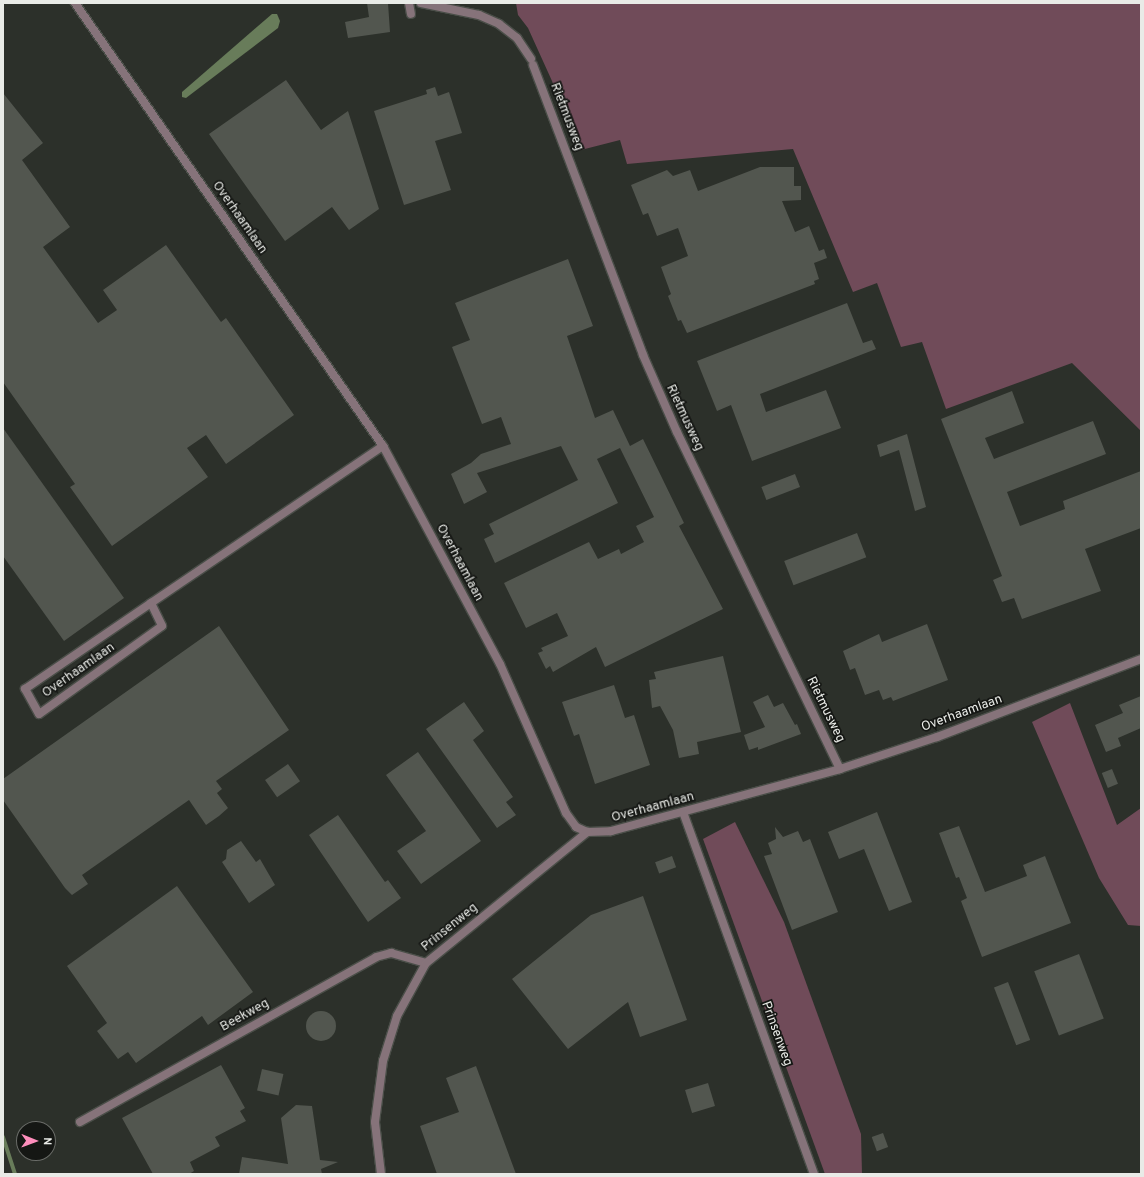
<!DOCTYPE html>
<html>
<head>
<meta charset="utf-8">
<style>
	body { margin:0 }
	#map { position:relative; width:1144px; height:1177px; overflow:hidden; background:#2c302a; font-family:Overpass,sans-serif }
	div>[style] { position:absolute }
	.green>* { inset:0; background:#704b59 }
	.water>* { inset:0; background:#687c5a }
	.stream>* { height:4px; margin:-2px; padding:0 2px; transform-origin:2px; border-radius:2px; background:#687c5a }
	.building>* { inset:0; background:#52564f; transform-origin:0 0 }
	.round { border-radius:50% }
	.roads { filter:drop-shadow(1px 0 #4a4e48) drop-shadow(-1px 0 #4a4e48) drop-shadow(0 1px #4a4e48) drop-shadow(0 -1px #4a4e48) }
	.minor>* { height:8px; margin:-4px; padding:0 4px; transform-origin:4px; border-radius:4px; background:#86737a }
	span { translate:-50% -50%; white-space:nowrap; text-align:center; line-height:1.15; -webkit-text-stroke:3.5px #151714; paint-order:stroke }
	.street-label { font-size:13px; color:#e9ebe7 }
	.frame { position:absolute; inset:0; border:4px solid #e9ebe7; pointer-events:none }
	.north { position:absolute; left:16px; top:1121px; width:40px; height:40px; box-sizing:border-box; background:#151714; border:1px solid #6a6c68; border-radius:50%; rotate:91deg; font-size:11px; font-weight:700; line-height:16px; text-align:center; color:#e9ebe7 }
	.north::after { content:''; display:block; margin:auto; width:14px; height:18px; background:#fe8ebc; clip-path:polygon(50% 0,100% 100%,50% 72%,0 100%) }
</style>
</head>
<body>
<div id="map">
	<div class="green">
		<i style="clip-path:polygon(516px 3px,1141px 3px,1141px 431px,1072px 363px,946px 409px,922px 342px,901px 347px,877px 283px,853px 292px,793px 149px,627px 164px,620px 140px,577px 151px,552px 81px,528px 28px,518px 15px)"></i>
		<i style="clip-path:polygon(1070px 703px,1117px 825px,1141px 808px,1141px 926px,1128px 925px,1099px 878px,1032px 722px)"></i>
		<i style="clip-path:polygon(735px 822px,784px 922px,861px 1134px,862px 1174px,825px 1174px,703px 839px)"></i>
	</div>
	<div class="water">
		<i style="clip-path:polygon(272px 14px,277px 14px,280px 21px,278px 28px,186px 98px,182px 97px,182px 92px)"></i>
	</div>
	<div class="stream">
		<i style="left:3px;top:1137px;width:39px;rotate:72deg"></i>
	</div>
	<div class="building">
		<i style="clip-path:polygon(367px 3px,388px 3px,390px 32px,348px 38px,345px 22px,369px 17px)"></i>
		<i style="clip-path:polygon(286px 80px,321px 130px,348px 111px,379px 209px,349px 230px,332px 207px,285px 241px,209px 134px)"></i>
		<i style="clip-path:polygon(435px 87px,438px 96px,449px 92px,462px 133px,435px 141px,451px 190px,404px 205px,374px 111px,427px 94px,426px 90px)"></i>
		<i style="clip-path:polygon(3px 93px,43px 143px,22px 160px,70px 227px,43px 247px,98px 323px,117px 310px,103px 290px,166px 245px,221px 322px,226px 318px,294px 415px,226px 464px,206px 435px,187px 448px,208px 477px,112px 546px,70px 487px,75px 484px,3px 382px)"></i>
		<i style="clip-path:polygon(760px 167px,794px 167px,794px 186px,801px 186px,801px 200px,782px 201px,795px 232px,809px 226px,819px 251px,824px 249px,827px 258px,814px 263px,819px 279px,814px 281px,815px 284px,687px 333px,681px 320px,678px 321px,668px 296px,671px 294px,661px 267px,688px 256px,678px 228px,657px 236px,648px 213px,643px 215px,631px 185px,667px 170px,673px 176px,690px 170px,698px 191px)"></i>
		<i style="clip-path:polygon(568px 259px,593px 326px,567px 336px,595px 418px,613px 410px,630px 446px,643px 439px,684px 523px,679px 526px,723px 609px,605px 667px,596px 647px,553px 672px,550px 666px,546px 669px,538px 653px,543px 651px,541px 648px,568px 636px,557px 613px,526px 628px,504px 583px,589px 542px,598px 559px,619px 549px,621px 554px,644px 542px,636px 526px,654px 517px,620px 448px,597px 459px,618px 503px,495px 563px,484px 539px,494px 534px,489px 524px,578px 480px,561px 446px,477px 473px,487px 492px,464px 504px,451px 474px,471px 463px,481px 454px,511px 444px,501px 417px,482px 424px,452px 347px,470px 340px,455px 303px)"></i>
		<i style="clip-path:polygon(847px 303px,863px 343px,872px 340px,876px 349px,760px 394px,766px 412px,826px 390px,841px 428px,752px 461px,731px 405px,717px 411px,697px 361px)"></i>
		<i style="clip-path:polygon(1012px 391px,1024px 423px,985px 438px,994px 459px,1093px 421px,1106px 454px,1007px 492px,1020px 526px,1065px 509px,1063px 501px,1141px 471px,1141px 528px,1085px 549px,1101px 591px,1022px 619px,1014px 598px,1002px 602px,993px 580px,1002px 576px,941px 419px)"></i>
		<i style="clip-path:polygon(3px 428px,124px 598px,64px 641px,3px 556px)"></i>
		<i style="clip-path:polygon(907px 434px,926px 507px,915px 511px,899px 450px,880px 457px,877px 445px)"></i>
		<i style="left:795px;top:474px;width:14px;height:36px;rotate:69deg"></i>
		<i style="left:857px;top:533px;width:26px;height:78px;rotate:69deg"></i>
		<i style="clip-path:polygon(927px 624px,948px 680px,893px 701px,891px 697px,883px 700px,879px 690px,865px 695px,855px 668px,850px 670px,843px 651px,879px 634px,882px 642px)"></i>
		<i style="clip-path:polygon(219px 626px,289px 730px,216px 781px,222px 789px,217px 793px,228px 808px,219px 816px,206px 825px,189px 800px,82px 875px,88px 884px,72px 895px,65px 888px,3px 800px,3px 779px)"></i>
		<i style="clip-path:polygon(723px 656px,741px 732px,697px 742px,699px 754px,679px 758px,673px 730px,660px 706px,652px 708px,649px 680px,656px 679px,654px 672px)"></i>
		<i style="clip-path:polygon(614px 685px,625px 718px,634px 715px,650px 765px,595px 784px,579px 734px,574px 736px,562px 702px)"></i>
		<i style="clip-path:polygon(768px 695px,774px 707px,783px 703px,795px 725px,797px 724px,801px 734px,758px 750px,758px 747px,749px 750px,744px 735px,765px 727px,753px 702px)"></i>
		<i style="clip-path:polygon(1141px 696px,1141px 728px,1118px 738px,1121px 746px,1106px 752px,1095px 725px,1123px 713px,1119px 705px)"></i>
		<i style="clip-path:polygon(464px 702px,484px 731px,473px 740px,513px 797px,506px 802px,516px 815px,497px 828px,426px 729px)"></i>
		<i style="clip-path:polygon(418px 752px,481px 841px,421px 884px,397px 851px,426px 831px,386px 775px)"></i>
		<i style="left:288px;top:764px;width:21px;height:28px;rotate:55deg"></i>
		<i style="left:1112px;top:769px;width:16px;height:11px;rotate:68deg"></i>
		<i style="clip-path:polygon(877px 812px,912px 902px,889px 911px,864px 849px,839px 859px,828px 832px)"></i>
		<i style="clip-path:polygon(338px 815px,385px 882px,388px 880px,401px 898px,368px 922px,309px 835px)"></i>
		<i style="clip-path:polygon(959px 826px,985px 892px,1027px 876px,1023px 865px,1045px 856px,1071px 923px,982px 957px,961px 901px,967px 898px,959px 877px,956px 878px,939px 833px)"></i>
		<i style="clip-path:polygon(775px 827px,783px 837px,798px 831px,803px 842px,810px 839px,838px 912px,792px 930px,764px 856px,772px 854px,768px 843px,776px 839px)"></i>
		<i style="clip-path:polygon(241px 841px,256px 862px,260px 859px,275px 885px,249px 903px,222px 862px,226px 859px,227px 850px)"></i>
		<i style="left:672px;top:856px;width:12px;height:18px;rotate:70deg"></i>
		<i style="clip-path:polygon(177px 886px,253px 992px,208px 1025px,202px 1016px,136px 1063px,128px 1052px,118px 1059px,97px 1031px,107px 1023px,67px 966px)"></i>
		<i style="clip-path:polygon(643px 896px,687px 1020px,640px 1037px,628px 1002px,568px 1049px,512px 979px,591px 915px)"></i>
		<i style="left:1079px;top:954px;width:69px;height:48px;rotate:69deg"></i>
		<i style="left:1008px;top:982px;width:62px;height:15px;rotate:69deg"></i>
		<i class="round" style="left:306px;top:1011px;width:30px;height:30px"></i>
		<i style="clip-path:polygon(221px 1065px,245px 1108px,240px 1111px,246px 1121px,215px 1137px,220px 1146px,190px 1162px,194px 1171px,189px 1174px,153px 1174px,122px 1118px)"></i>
		<i style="clip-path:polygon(476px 1066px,516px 1174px,437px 1174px,420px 1126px,459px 1112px,446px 1078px)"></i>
		<i style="left:262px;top:1069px;width:22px;height:22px;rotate:13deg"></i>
		<i style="left:708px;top:1083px;width:24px;height:24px;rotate:73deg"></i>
		<i style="clip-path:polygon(296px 1105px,312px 1106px,320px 1160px,338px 1162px,321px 1169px,322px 1174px,239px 1174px,242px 1157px,288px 1164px,281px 1118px)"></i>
		<i style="left:883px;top:1133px;width:15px;height:12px;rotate:70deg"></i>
	</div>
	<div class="roads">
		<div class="minor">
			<i style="left:75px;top:3px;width:540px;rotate:55.19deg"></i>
			<i style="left:383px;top:446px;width:247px;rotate:61.8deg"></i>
			<i style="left:500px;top:664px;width:163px;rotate:66.1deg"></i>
			<i style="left:566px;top:813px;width:17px;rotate:54deg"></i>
			<i style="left:576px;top:827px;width:12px;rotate:24deg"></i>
			<i style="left:587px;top:832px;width:24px;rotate:-2deg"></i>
			<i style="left:611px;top:831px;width:237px;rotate:-15.1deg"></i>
			<i style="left:840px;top:769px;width:102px;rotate:-18.3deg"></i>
			<i style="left:937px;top:737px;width:218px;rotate:-20.9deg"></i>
			<i style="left:409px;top:3px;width:11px;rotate:80deg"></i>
			<i style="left:421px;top:3px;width:59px;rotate:11.7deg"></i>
			<i style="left:479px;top:15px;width:22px;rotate:24deg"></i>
			<i style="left:499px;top:24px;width:23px;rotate:38deg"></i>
			<i style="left:517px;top:38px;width:25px;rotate:56deg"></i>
			<i style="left:533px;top:65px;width:310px;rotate:69.2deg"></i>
			<i style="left:643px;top:355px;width:84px;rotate:66.2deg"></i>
			<i style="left:677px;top:432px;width:374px;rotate:64.2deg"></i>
			<i style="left:151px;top:603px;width:25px;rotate:64deg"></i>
			<i style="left:162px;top:626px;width:151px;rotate:144.4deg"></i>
			<i style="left:39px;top:714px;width:29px;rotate:-119deg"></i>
			<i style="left:25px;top:689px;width:153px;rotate:-34.3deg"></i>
			<i style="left:151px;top:603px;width:280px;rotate:-34.1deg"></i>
			<i style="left:683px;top:812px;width:385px;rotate:70.1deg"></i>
			<i style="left:80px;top:1122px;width:339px;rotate:-29.1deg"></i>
			<i style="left:376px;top:957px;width:16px;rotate:-15deg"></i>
			<i style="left:391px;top:953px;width:36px;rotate:16deg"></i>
			<i style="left:381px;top:1174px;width:52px;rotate:-96.6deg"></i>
			<i style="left:375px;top:1122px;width:62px;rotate:-82.5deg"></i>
			<i style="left:383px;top:1061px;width:47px;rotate:-72.7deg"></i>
			<i style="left:397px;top:1016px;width:60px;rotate:-61.3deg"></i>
			<i style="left:426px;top:963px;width:208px;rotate:-39.1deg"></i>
		</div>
	</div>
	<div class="street-label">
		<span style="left:566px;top:117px;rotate:69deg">Rietmusweg</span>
		<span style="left:239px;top:218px;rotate:55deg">Overhaamlaan</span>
		<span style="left:684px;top:418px;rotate:65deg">Rietmusweg</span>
		<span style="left:459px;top:563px;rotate:62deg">Overhaamlaan</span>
		<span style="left:79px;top:671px;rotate:-35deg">Overhaamlaan</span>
		<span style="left:825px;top:710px;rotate:64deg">Rietmusweg</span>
		<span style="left:962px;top:714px;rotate:-20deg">Overhaamlaan</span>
		<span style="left:653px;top:808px;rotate:-15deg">Overhaamlaan</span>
		<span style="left:450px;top:928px;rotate:-39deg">Prinsenweg</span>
		<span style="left:245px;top:1016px;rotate:-29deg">Beekweg</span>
		<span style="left:776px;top:1034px;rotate:70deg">Prinsenweg</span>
	</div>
	<div class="frame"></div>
	<div class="north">N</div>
</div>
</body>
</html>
